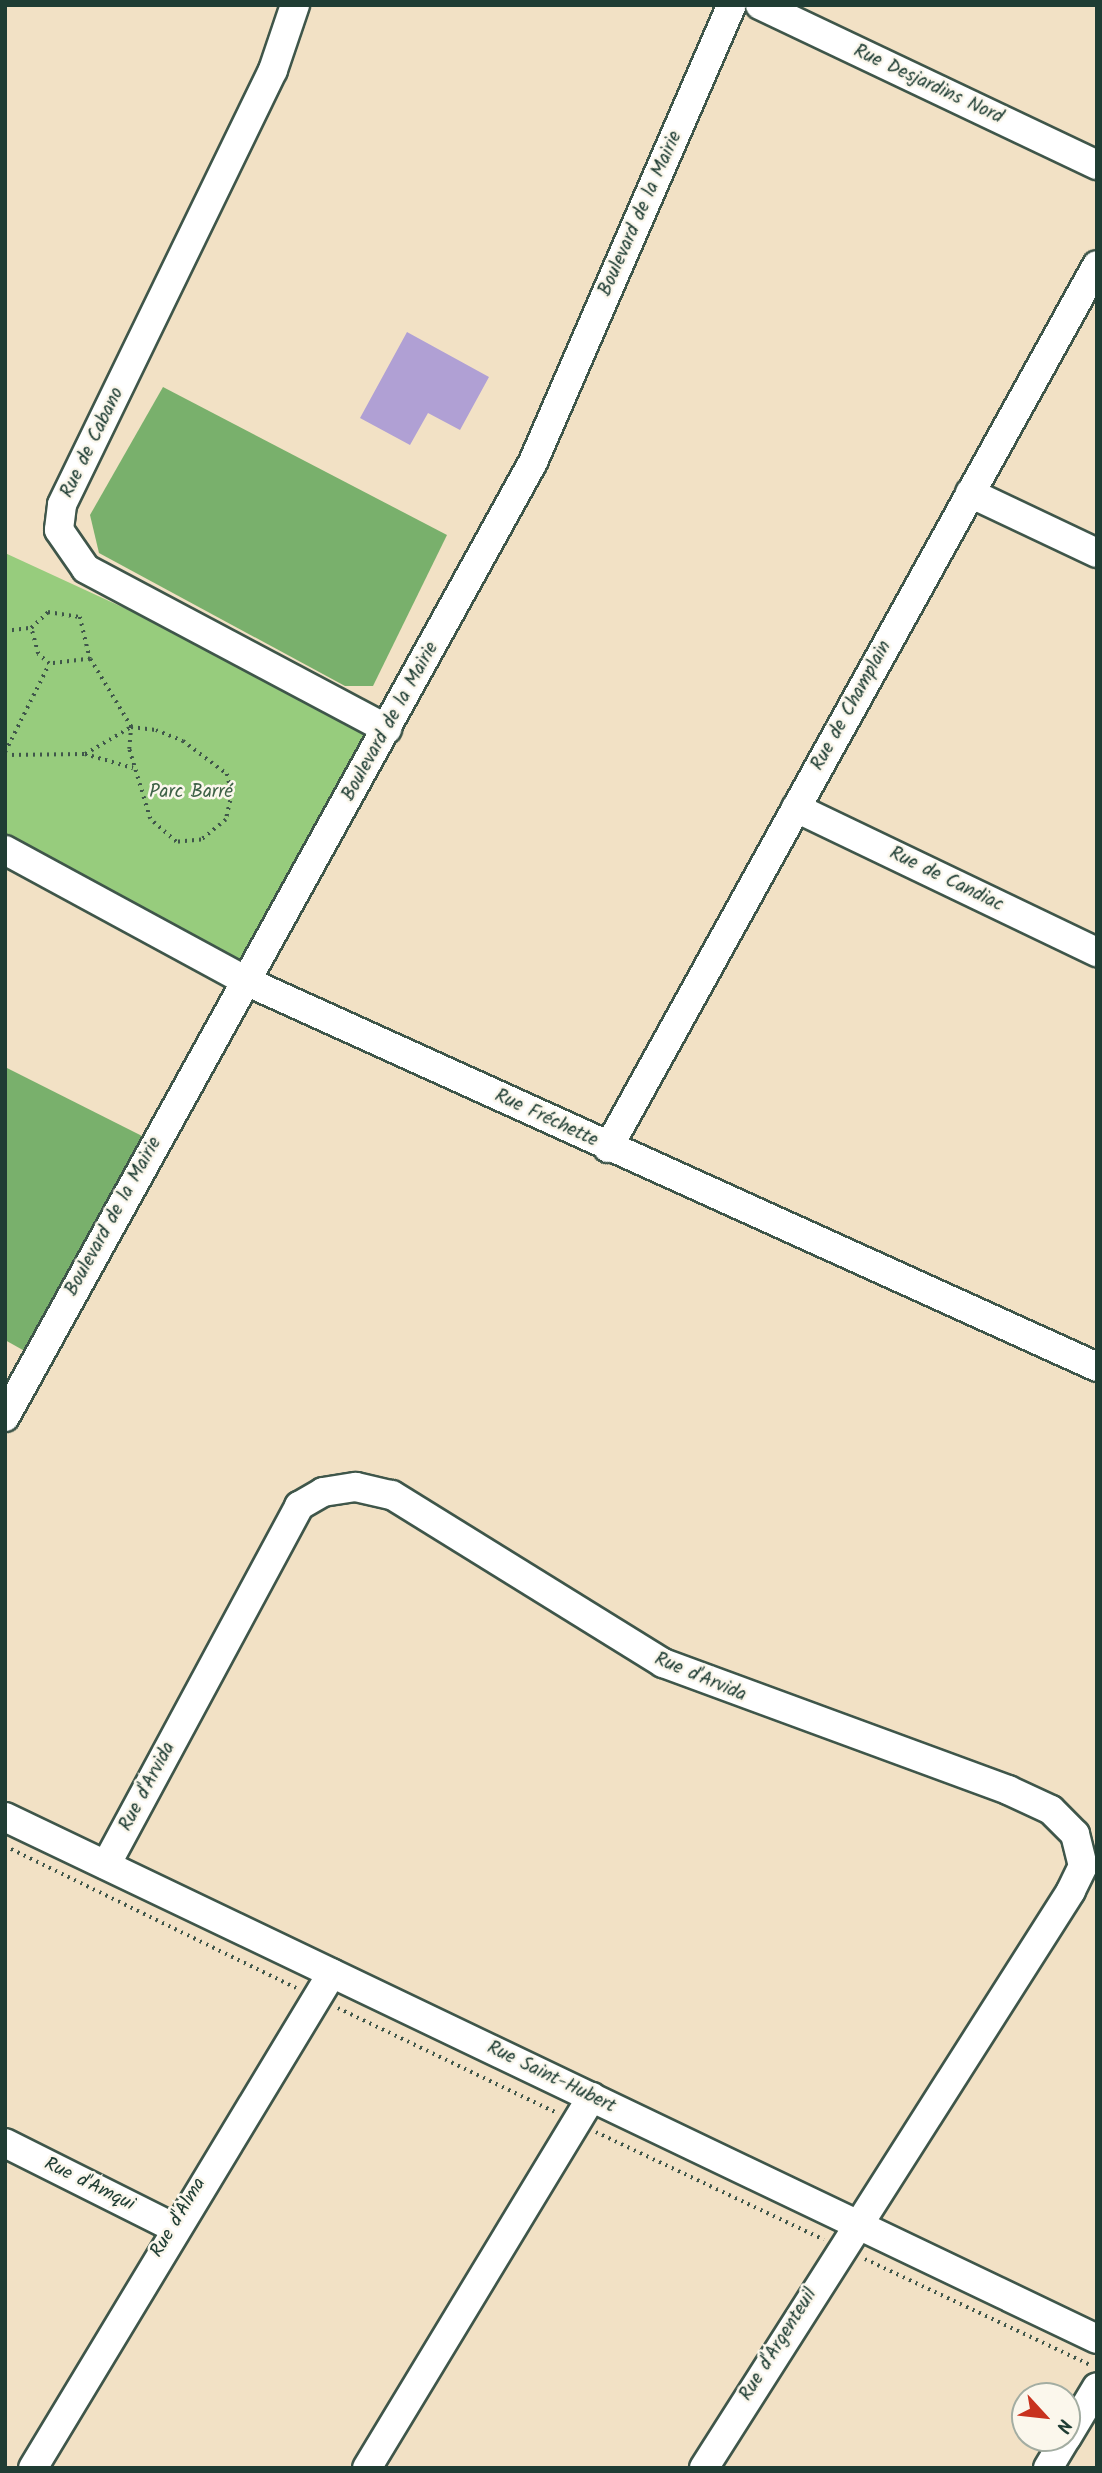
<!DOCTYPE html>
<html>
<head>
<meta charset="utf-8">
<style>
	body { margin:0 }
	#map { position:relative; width:1102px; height:2473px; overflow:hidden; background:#f2e1c5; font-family:Kalam,sans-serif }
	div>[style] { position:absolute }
	.green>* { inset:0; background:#97cc7d }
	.forest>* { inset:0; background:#79b06c }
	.building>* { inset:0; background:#b0a0d4 }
	.path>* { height:3.5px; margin-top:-1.75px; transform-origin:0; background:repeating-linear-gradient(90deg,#3f564a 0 2px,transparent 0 7px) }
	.roads { filter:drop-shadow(2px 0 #3f564a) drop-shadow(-2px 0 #3f564a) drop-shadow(0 2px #3f564a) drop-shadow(0 -2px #3f564a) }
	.minor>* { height:28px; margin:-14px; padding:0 14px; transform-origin:14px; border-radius:14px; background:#fff }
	span { translate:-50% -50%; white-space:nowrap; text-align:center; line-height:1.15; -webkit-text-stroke:5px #fbf7ec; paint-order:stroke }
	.street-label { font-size:19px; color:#1f3d34 }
	.park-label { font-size:19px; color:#3d6146 }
	.frame { position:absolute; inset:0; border:7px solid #1f3d34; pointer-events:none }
	.north { position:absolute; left:1011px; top:2382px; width:70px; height:70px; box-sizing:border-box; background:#fbf7ec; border:2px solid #a3ada2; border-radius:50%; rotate:117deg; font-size:19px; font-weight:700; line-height:28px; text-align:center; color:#1f3d34 }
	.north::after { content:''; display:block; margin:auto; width:24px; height:32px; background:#c8321e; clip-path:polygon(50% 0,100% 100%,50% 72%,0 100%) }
</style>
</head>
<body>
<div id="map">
	<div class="green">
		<i style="clip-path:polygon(5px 553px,387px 729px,248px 982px,5px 850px)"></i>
	</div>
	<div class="forest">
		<i style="clip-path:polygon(163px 387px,447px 535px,373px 686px,345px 686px,99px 553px,90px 515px)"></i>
		<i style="clip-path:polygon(5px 1067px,154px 1142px,37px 1358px,5px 1340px)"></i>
	</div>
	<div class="building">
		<i style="clip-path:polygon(407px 332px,489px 377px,460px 430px,428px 413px,410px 445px,360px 418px)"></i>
	</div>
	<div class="path">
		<i style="left:48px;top:612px;width:32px;rotate:9deg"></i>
		<i style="left:80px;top:617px;width:43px;rotate:76.6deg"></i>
		<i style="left:90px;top:659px;width:41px;rotate:173deg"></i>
		<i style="left:49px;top:664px;width:15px;rotate:-138deg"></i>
		<i style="left:38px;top:654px;width:27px;rotate:-105deg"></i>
		<i style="left:31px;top:628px;width:23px;rotate:-43deg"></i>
		<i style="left:5px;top:631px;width:26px;rotate:-7deg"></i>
		<i style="left:5px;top:752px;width:98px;rotate:-63.4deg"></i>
		<i style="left:85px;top:754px;width:50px;rotate:16.3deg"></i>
		<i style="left:5px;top:755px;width:80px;rotate:-0.7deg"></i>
		<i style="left:85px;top:754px;width:53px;rotate:-30.4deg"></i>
		<i style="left:131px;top:727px;width:25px;rotate:7deg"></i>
		<i style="left:156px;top:730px;width:29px;rotate:22deg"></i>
		<i style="left:183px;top:741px;width:55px;rotate:36.9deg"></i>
		<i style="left:227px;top:774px;width:21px;rotate:76deg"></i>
		<i style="left:232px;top:794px;width:27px;rotate:103deg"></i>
		<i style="left:226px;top:820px;width:32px;rotate:141deg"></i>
		<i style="left:201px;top:840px;width:25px;rotate:175deg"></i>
		<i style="left:176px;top:842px;width:35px;rotate:-139deg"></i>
		<i style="left:150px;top:819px;width:73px;rotate:-106.7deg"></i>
		<i style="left:129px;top:749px;width:22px;rotate:-85deg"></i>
		<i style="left:131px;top:727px;width:79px;rotate:-121.1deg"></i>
		<i style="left:5px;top:1846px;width:324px;rotate:26deg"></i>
		<i style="left:338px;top:2008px;width:241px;rotate:25.6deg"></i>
		<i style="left:596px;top:2132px;width:252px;rotate:25.3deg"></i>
		<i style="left:865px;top:2259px;width:249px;rotate:25.2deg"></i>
	</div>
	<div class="roads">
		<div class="minor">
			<i style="left:295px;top:5px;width:69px;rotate:108.7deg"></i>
			<i style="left:273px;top:70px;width:483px;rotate:115.9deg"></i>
			<i style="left:62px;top:505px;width:25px;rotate:97deg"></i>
			<i style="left:59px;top:530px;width:47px;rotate:55.3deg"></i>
			<i style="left:86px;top:569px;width:341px;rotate:28deg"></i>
			<i style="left:760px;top:5px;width:373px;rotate:25.4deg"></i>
			<i style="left:970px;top:493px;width:140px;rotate:25.3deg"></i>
			<i style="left:796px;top:808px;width:334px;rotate:25.6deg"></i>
			<i style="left:5px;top:850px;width:277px;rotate:28.5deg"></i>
			<i style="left:248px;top:982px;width:932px;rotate:24.39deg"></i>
			<i style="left:608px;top:1148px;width:1009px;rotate:-61.02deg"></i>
			<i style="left:5px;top:1417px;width:1091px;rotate:-61.06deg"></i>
			<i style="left:533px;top:462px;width:498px;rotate:-66.5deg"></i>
			<i style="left:5px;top:1817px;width:1210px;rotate:25.55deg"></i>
			<i style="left:106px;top:1865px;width:408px;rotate:-61.7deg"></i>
			<i style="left:299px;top:1506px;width:28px;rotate:-30deg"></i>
			<i style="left:323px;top:1492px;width:33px;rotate:-9deg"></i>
			<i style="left:356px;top:1487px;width:37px;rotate:13deg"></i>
			<i style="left:392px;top:1495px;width:319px;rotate:31.8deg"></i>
			<i style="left:663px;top:1663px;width:368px;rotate:20.2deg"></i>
			<i style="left:1008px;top:1790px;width:47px;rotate:24.9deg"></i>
			<i style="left:1051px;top:1810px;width:34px;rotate:45deg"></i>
			<i style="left:1075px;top:1834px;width:33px;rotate:76deg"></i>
			<i style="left:1083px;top:1866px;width:28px;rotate:116deg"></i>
			<i style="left:1071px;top:1891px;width:684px;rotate:122.46deg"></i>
			<i style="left:5px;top:2143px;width:188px;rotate:26.6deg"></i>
			<i style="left:1067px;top:2437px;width:58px;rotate:-59deg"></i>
			<i style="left:33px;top:2468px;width:578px;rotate:-58.87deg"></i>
			<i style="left:367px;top:2468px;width:434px;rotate:-58.8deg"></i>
			<i style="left:1048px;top:2468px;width:35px;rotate:-59deg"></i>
		</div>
	</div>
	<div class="street-label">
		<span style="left:928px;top:85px;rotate:25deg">Rue Desjardins Nord</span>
		<span style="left:641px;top:214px;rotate:-66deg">Boulevard de la Mairie</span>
		<span style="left:93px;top:443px;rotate:-64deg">Rue de Cabano</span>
		<span style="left:852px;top:706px;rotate:-61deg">Rue de Champlain</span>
		<span style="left:391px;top:722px;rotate:-61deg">Boulevard de la Mairie</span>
		<span style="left:946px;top:880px;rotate:26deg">Rue de Candiac</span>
		<span style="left:546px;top:1119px;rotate:25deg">Rue Fréchette</span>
		<span style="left:114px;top:1217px;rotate:-61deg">Boulevard de la Mairie</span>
		<span style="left:700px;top:1678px;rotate:23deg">Rue d'Arvida</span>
		<span style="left:148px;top:1787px;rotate:-62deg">Rue d'Arvida</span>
		<span style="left:551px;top:2078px;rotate:26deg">Rue Saint-Hubert</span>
		<span style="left:89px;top:2185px;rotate:26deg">Rue d'Amqui</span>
		<span style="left:179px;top:2218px;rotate:-59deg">Rue d'Alma</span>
		<span style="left:779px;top:2345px;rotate:-58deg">Rue d'Argenteuil</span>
	</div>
	<div class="park-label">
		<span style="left:191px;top:793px">Parc Barré</span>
	</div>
	<div class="frame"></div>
	<div class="north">N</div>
</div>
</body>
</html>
